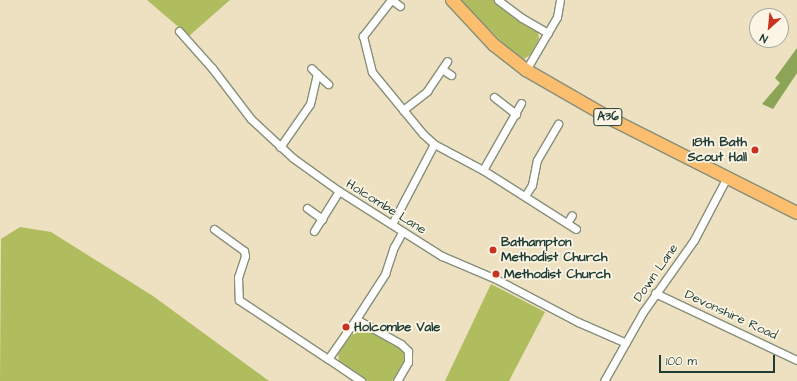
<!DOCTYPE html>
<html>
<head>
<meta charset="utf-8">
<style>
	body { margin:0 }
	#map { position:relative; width:797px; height:381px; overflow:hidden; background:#ede1c1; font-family:"Architects Daughter",sans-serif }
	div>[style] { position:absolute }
	.green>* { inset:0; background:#b0bd5f }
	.forest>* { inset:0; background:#8ca456 }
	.roads { filter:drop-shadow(1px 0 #868f7a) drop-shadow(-1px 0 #868f7a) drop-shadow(0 1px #868f7a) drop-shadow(0 -1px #868f7a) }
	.street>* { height:7px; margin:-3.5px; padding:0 3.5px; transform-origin:3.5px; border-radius:3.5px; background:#fff }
	.highway>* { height:12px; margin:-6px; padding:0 6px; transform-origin:6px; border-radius:6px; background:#fbbd6e }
	.dots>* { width:11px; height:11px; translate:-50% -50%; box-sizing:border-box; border:2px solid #fcf5e5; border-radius:50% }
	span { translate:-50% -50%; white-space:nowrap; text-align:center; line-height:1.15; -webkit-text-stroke:3.5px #fcf5e5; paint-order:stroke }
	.shield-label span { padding:1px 3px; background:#fcf5e5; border:1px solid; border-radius:3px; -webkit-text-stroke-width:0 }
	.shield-label { font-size:12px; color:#1f3d34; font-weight:700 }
	.poi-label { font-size:13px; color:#1f3d34; font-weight:700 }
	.right { translate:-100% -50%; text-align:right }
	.left { translate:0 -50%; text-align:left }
	.street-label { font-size:13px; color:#1f3d34 }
	.north { position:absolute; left:749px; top:8px; width:40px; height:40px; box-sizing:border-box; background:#fcf5e5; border:1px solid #a4ab9e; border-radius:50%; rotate:207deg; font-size:11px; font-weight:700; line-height:16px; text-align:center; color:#1f3d34 }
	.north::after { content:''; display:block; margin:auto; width:14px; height:18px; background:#c8321e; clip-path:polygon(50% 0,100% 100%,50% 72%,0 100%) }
	.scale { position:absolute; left:659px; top:355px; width:116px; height:18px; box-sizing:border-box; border:2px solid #1f3d34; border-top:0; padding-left:5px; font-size:12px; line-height:14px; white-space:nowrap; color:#1f3d34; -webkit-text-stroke:3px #fcf5e5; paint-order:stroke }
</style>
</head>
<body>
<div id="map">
	<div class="green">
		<i style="clip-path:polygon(147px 0,230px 0,189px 36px)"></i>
		<i style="clip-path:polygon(459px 0,495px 0,538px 31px,539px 39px,530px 55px,524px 59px,517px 57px)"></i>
		<i style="clip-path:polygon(20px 227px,51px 232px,153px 296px,269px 381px,0 381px,1px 239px)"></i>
		<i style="clip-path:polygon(491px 284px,545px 312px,509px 381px,445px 381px)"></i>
		<i style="clip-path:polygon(358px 327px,364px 327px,399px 346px,405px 353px,405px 361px,392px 381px,367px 381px,339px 361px,338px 352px)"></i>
	</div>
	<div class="forest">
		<i style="clip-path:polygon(797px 48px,797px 73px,773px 109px,762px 104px,780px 83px,775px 78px)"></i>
	</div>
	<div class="roads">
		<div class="street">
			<i style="left:391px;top:0;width:46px;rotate:127.9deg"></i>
			<i style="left:363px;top:36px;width:37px;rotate:76deg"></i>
			<i style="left:372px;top:72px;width:80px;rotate:50.6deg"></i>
			<i style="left:423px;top:134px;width:15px;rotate:42deg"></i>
			<i style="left:392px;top:0;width:10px;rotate:37deg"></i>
			<i style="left:498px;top:0;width:30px;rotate:37deg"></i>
			<i style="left:522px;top:18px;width:30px;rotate:30deg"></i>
			<i style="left:179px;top:31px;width:50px;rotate:48.3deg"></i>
			<i style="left:212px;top:68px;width:64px;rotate:52.6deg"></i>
			<i style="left:251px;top:119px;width:57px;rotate:42.9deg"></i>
			<i style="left:293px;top:158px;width:57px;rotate:35.7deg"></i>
			<i style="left:339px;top:191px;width:122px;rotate:32.3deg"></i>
			<i style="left:442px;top:256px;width:59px;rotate:23.1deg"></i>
			<i style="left:496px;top:279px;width:93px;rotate:27.7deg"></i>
			<i style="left:578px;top:322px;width:52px;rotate:23.6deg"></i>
			<i style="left:442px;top:69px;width:11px;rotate:34deg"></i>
			<i style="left:526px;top:70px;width:61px;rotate:-59.7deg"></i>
			<i style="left:557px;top:17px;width:17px;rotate:-80deg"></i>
			<i style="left:317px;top:74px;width:15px;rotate:42deg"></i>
			<i style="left:494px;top:97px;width:28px;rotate:38deg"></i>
			<i style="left:403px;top:110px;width:31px;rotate:-38deg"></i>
			<i style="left:427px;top:91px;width:36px;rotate:-56deg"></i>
			<i style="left:280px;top:147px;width:52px;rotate:-55.1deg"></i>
			<i style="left:310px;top:104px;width:31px;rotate:-77deg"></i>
			<i style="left:317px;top:74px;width:8px;rotate:-135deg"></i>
			<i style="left:483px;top:170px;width:77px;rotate:-60.4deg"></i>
			<i style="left:525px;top:196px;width:13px;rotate:-58deg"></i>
			<i style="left:532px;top:185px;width:25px;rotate:-79deg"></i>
			<i style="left:537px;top:160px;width:42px;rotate:-59.7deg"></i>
			<i style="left:307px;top:208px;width:19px;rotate:36deg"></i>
			<i style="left:567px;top:223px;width:9px;rotate:-58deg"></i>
			<i style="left:392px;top:224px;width:90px;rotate:-62.3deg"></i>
			<i style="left:434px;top:144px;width:55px;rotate:28deg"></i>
			<i style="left:483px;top:170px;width:110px;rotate:32.4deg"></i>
			<i style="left:214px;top:229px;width:37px;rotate:36deg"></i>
			<i style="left:244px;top:251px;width:5px;rotate:79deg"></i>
			<i style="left:245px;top:256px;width:22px;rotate:108deg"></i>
			<i style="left:238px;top:277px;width:23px;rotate:88deg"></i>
			<i style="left:239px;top:300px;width:107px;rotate:33.5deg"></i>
			<i style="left:314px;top:231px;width:47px;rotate:-58deg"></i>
			<i style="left:655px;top:293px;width:157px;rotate:25.3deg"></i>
			<i style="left:356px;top:319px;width:54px;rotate:-57.2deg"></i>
			<i style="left:385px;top:274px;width:28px;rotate:-72deg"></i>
			<i style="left:394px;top:247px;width:18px;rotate:-61deg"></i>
			<i style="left:361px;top:381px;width:40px;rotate:-146deg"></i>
			<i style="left:328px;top:359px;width:49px;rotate:-55deg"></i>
			<i style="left:356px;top:319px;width:51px;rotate:29.1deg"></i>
			<i style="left:401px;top:344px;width:10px;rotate:45deg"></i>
			<i style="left:408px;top:351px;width:11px;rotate:90deg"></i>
			<i style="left:408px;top:362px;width:22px;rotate:120deg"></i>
			<i style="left:604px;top:381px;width:79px;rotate:-60.5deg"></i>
			<i style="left:643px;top:312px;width:88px;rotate:-54.7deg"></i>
			<i style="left:694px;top:240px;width:69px;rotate:-62.3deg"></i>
		</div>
		<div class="highway">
			<i style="left:452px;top:0;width:62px;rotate:47deg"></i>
			<i style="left:494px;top:45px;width:41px;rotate:38deg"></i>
			<i style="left:526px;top:70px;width:100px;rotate:29.9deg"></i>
			<i style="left:613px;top:120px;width:206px;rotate:26.8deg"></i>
		</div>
	</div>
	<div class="dots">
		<i style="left:755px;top:150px;background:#c8321e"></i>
		<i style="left:493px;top:250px;background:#c8321e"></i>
		<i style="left:496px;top:274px;background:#c8321e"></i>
		<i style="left:346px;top:327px;background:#c8321e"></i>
	</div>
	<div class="shield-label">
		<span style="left:608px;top:117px">A36</span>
	</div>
	<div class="poi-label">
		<span class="right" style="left:747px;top:150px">18th Bath<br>Scout Hall</span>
		<span class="left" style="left:501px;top:250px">Bathampton<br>Methodist Church</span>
		<span class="left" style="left:504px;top:274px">Methodist Church</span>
		<span class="left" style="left:354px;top:327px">Holcombe Vale</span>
	</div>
	<div class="street-label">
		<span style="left:386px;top:207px;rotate:32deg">Holcombe Lane</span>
		<span style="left:656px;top:273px;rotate:-55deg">Down Lane</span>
		<span style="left:731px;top:315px;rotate:25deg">Devonshire Road</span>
	</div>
	<div class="north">N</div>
	<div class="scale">100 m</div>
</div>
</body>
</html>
